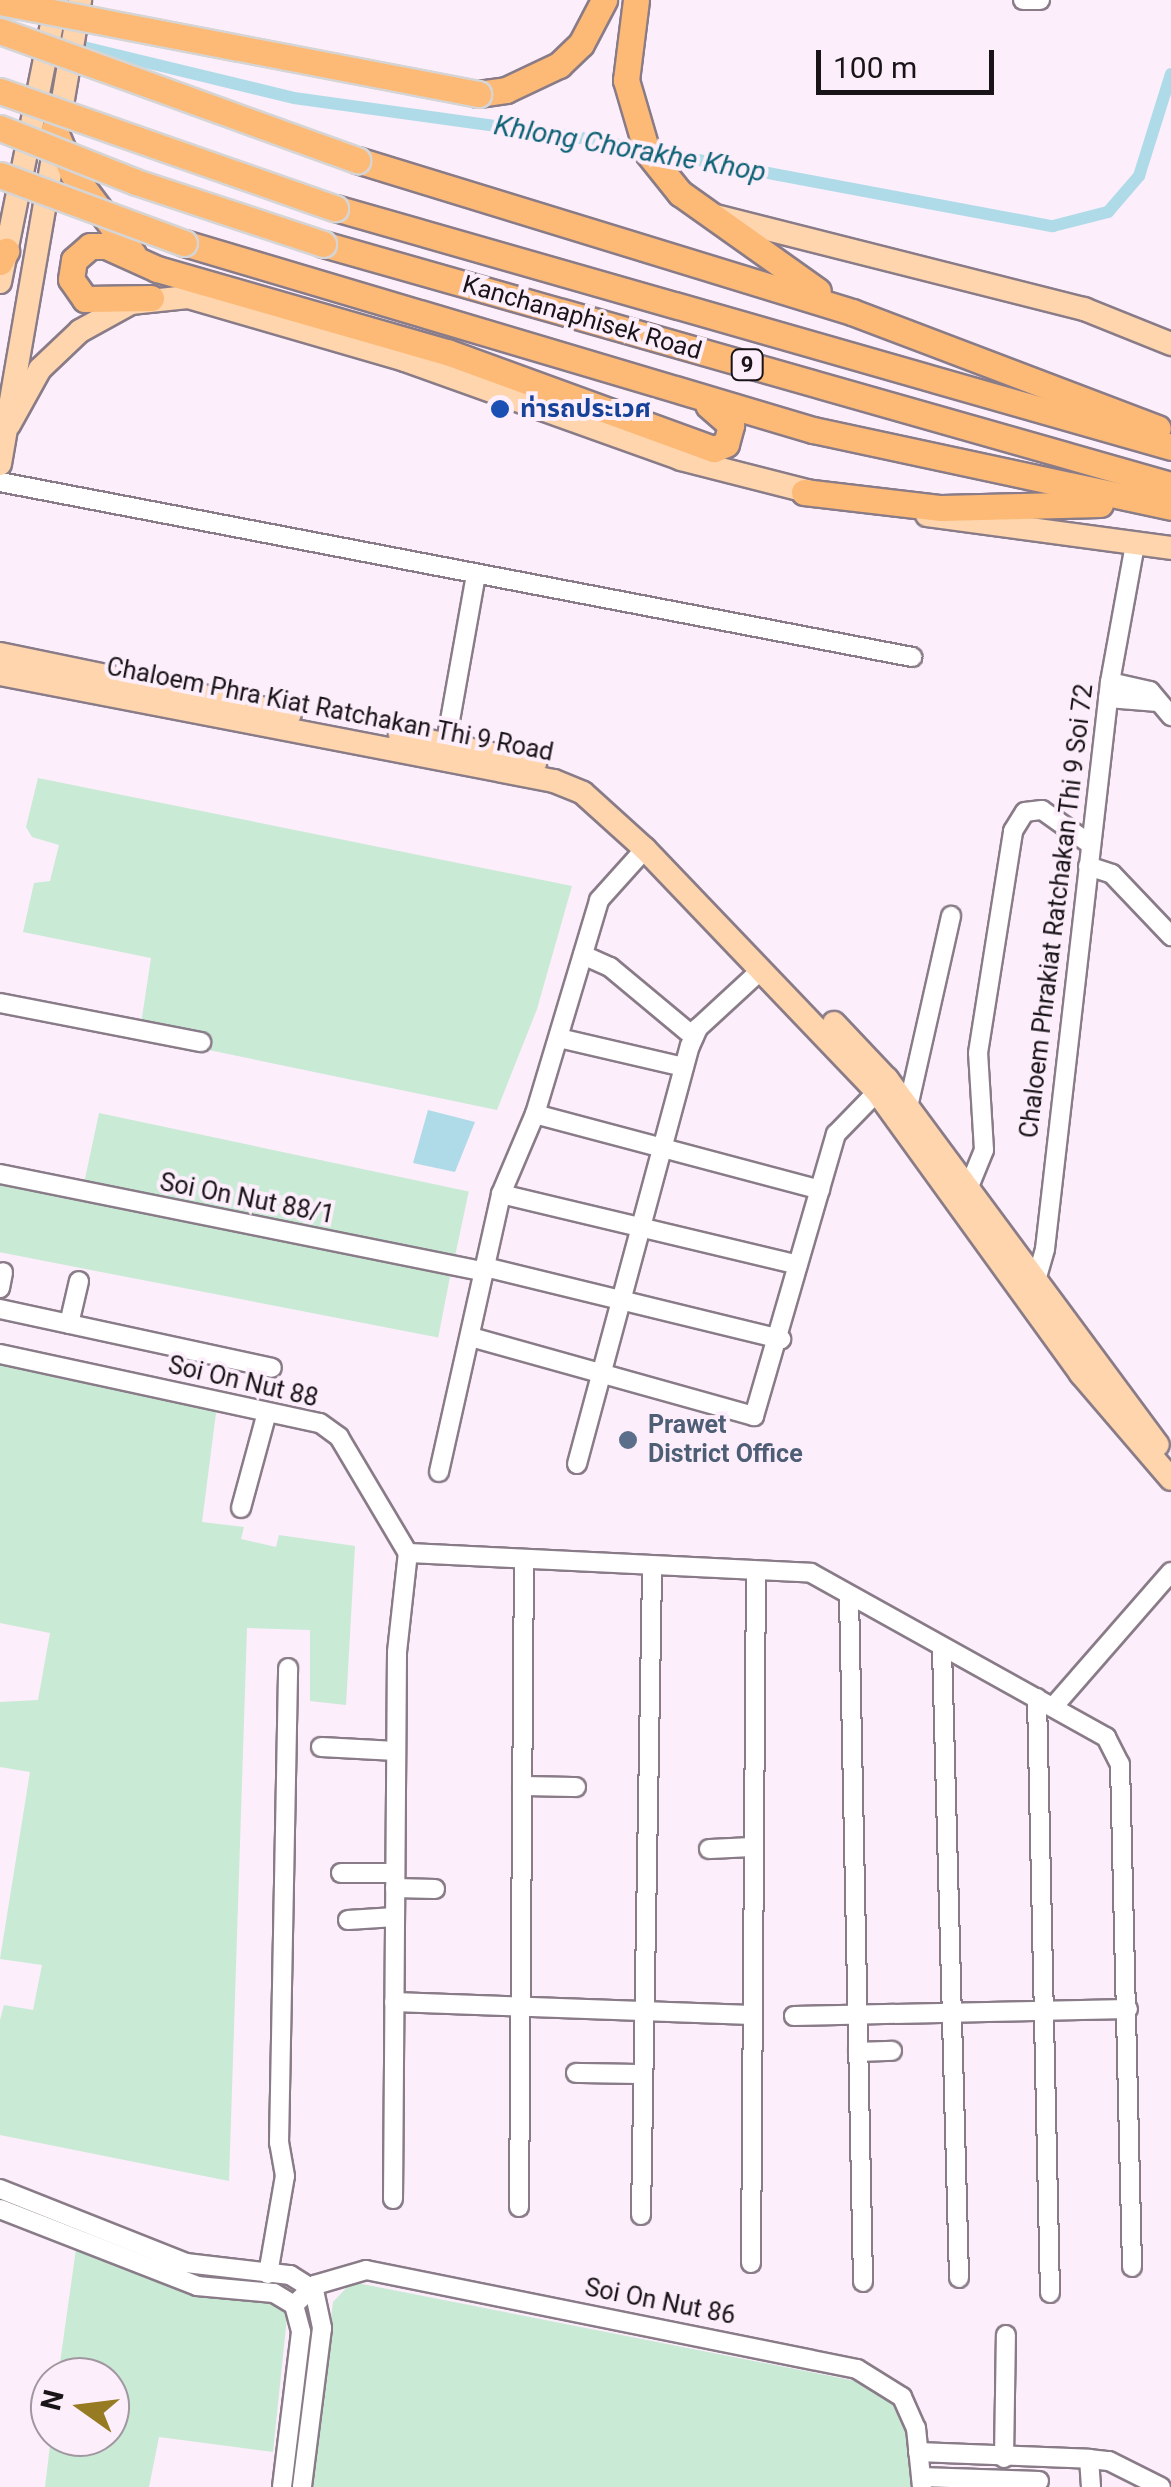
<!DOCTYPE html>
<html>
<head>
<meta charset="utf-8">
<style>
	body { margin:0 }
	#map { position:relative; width:1171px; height:2487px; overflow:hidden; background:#fceefb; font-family:Roboto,"Noto Sans Thai",sans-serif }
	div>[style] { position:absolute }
	.green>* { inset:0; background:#c9ead5; transform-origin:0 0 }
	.water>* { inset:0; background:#afdbe8 }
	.canal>* { height:12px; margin:-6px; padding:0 6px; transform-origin:6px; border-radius:6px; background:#afdbe8 }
	.roads { filter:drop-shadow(2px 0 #897c88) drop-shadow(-2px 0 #897c88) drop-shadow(0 2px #897c88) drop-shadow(0 -2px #897c88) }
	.minor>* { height:18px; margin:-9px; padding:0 9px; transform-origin:9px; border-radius:9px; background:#fff }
	.major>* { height:22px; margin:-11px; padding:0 11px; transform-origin:11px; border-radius:11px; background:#fed5ad }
	.highway>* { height:25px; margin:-12.5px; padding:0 12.5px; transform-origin:12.5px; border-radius:12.5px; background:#fdb976 }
	.bridges { filter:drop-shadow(2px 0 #d6d5d5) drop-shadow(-2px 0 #d6d5d5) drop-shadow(0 2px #d6d5d5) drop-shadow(0 -2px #d6d5d5) }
	.highway-bridge>* { height:25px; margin:-12.5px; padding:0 12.5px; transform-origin:12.5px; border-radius:12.5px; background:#fdb976 }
	.dots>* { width:28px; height:28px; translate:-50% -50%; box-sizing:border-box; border:5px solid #fceefb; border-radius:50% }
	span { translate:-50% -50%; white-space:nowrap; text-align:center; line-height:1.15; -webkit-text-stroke:8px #fceefb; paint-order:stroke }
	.shield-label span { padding:2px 8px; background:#fceefb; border:2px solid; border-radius:8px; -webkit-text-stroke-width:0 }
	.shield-label { font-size:22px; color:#191418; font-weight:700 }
	.street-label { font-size:25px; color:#191418 }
	.transit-label { font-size:25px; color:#164399; font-weight:700 }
	.left { translate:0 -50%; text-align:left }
	.service-label { font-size:25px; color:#4e5e75; font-weight:700 }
	.water-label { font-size:28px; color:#0d6276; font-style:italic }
	.north { position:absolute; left:30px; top:2357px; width:100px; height:100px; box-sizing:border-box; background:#fceefb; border:2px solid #a197a0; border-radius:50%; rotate:284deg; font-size:28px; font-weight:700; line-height:40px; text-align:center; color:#191418 }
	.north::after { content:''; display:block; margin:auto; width:35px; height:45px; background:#967b23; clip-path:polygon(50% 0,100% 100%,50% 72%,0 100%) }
	.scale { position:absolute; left:816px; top:50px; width:178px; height:45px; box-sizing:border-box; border:5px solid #191418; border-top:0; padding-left:12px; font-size:30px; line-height:35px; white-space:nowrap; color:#191418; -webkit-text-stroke:8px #fceefb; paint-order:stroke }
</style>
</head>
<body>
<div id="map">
	<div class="green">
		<i style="clip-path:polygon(38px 778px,572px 886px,537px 1009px,497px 1110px,204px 1049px,141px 1024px,151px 958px,23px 932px,34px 883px,50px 881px,59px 845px,32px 837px,26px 827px)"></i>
		<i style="left:99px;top:1113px;width:378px;height:72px;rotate:12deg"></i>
		<i style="left:0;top:1181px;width:460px;height:70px;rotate:11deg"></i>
		<i style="clip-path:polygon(0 1363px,217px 1405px,202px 1522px,244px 1527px,241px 1539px,276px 1547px,279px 1535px,355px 1546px,346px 1705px,310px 1701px,310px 1630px,247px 1628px,229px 2181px,0 2135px,0 2020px,4px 2005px,33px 2010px,42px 1965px,0 1959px,30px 1772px,0 1767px,0 1702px,38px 1700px,50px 1633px,0 1623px)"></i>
		<i style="clip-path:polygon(76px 2249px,167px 2284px,288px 2307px,273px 2452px,159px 2437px,149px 2487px,45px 2487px,51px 2437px,110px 2437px,110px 2377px,58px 2377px)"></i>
		<i style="clip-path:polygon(352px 2282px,866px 2383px,897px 2399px,909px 2429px,911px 2487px,310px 2487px,333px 2302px)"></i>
	</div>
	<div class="water">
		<i style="clip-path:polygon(428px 1110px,475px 1122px,455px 1172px,413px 1163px)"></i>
	</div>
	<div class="canal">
		<i style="left:71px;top:44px;width:229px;rotate:13.6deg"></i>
		<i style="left:294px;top:98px;width:290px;rotate:7.9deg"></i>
		<i style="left:581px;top:138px;width:480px;rotate:10.6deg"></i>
		<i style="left:1053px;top:226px;width:57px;rotate:-14.3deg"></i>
		<i style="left:1108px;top:212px;width:48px;rotate:-49.3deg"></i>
		<i style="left:1139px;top:176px;width:107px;rotate:-72.6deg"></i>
	</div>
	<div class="roads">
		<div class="minor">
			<i style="left:1023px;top:0;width:17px"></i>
			<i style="left:0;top:482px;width:929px;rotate:10.86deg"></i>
			<i style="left:1110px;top:682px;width:41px;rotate:12.7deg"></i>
			<i style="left:1150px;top:691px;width:33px;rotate:50deg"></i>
			<i style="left:1108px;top:698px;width:50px;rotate:4.6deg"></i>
			<i style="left:446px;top:743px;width:171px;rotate:-79.9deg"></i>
			<i style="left:1088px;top:866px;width:25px;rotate:18deg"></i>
			<i style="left:1112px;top:874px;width:86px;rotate:46.4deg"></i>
			<i style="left:583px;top:955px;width:30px;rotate:24deg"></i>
			<i style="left:610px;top:967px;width:109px;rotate:39.8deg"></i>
			<i style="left:0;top:1003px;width:205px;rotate:11deg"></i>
			<i style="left:559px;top:1038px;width:128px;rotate:13.1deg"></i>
			<i style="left:908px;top:1107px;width:196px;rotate:-77.3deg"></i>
			<i style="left:535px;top:1114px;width:295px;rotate:14.9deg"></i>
			<i style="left:0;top:1174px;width:494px;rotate:11.4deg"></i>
			<i style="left:968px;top:1189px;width:42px;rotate:-67.7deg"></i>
			<i style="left:984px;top:1150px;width:97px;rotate:-93.5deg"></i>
			<i style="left:978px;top:1053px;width:225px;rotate:-81deg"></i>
			<i style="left:1013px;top:831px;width:22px;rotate:-58deg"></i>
			<i style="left:1025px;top:812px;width:17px;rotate:-7deg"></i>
			<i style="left:1042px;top:810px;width:59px;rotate:35.3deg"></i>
			<i style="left:501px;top:1194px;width:305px;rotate:13.4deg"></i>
			<i style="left:485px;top:1267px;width:305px;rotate:13.7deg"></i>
			<i style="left:1035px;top:1284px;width:36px;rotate:-74deg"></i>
			<i style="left:1045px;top:1249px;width:571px;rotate:-83.46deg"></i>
			<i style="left:1110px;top:682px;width:139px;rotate:-79.7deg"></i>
			<i style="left:0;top:1288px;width:16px;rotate:-79deg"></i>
			<i style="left:0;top:1309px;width:278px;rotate:12.2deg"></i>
			<i style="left:69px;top:1324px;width:44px;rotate:-76.9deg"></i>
			<i style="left:471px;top:1337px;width:294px;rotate:15.6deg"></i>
			<i style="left:754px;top:1416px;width:294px;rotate:-73.8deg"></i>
			<i style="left:836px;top:1134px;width:59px;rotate:-45.7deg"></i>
			<i style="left:0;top:1354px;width:327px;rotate:12.2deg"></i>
			<i style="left:320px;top:1423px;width:24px;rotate:36deg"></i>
			<i style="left:339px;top:1437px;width:135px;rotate:59.3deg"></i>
			<i style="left:577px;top:1464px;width:433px;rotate:-74.9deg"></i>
			<i style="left:690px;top:1046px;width:20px;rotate:-66deg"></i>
			<i style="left:698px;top:1028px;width:86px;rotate:-42.6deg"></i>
			<i style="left:439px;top:1472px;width:285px;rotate:-77.4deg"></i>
			<i style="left:501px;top:1194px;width:87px;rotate:-67deg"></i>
			<i style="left:535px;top:1114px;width:223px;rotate:-73.3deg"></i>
			<i style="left:599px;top:900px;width:69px;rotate:-48deg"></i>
			<i style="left:241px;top:1508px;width:99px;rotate:-74.8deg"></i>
			<i style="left:408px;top:1553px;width:403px;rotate:2.8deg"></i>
			<i style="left:811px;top:1573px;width:338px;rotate:29.1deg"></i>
			<i style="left:1106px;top:1737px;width:30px;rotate:63deg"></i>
			<i style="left:1120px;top:1764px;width:503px;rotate:88.63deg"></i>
			<i style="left:849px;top:1596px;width:686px;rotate:88.83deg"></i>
			<i style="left:942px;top:1649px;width:629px;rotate:88.45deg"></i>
			<i style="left:1037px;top:1698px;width:595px;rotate:88.75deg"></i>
			<i style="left:1054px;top:1706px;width:178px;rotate:-48.9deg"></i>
			<i style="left:321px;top:1747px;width:75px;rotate:3.1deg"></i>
			<i style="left:522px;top:1786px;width:54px;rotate:1.1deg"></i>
			<i style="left:709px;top:1849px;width:44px;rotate:-2.6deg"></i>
			<i style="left:341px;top:1873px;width:54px"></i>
			<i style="left:395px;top:1888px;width:40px;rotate:1.4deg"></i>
			<i style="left:348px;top:1920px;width:47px;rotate:-3.7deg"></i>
			<i style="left:394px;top:2002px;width:358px;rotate:2.1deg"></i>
			<i style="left:794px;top:2016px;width:334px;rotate:-1.2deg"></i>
			<i style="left:858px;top:2052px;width:34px;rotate:-2deg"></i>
			<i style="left:576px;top:2073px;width:67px;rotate:0.9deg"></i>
			<i style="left:0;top:2189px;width:200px;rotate:21.7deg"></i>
			<i style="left:186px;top:2263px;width:105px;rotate:6.6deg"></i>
			<i style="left:290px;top:2275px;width:28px;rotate:32deg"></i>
			<i style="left:314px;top:2290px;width:39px;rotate:78deg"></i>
			<i style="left:322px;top:2328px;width:160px;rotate:97.2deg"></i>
			<i style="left:393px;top:2199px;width:547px;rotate:-89.58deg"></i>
			<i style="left:397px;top:1652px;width:100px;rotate:-83.7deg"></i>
			<i style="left:519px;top:2207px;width:644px;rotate:-89.56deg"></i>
			<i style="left:0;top:2209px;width:212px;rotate:21.3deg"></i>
			<i style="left:197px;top:2286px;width:77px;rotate:5.2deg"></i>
			<i style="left:274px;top:2293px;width:23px;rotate:31deg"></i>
			<i style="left:294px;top:2305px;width:28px;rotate:75deg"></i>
			<i style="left:301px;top:2332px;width:156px;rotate:97deg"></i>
			<i style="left:641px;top:2215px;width:645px;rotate:-89.02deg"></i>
			<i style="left:751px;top:2263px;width:692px;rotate:-89.59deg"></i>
			<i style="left:268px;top:2274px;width:99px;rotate:-80.2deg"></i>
			<i style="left:285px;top:2176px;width:34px;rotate:-100deg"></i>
			<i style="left:279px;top:2143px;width:475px;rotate:-88.9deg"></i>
			<i style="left:294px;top:2305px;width:29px;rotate:-44deg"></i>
			<i style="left:315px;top:2285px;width:53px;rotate:-16.4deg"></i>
			<i style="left:366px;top:2270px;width:501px;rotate:11.4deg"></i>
			<i style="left:857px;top:2369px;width:53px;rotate:31.9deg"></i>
			<i style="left:902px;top:2397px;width:34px;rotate:66deg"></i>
			<i style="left:916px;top:2428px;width:59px;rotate:84.2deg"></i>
			<i style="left:918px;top:2452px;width:171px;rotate:2.3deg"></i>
			<i style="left:1004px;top:2458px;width:123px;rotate:-89.1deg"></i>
			<i style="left:921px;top:2477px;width:118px;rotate:1.9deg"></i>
			<i style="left:1091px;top:2487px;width:28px;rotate:-94deg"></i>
			<i style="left:1089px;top:2459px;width:20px;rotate:6deg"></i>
			<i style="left:1109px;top:2461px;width:58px;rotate:26.6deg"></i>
		</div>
		<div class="major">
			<i style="left:716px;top:216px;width:380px;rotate:14.2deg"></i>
			<i style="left:1084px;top:309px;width:94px;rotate:21.9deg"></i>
			<i style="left:0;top:282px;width:288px;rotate:-78.6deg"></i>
			<i style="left:9px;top:425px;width:64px;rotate:-61deg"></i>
			<i style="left:40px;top:369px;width:55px;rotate:-43.5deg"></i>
			<i style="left:80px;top:331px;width:58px;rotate:-28.8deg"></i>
			<i style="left:131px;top:303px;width:57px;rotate:-6deg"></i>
			<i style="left:188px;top:297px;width:226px;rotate:16.2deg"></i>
			<i style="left:405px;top:360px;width:293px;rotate:19.7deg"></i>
			<i style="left:681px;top:459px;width:146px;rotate:14.3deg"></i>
			<i style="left:0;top:464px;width:471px;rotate:-80.2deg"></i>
			<i style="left:927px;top:515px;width:246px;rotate:7.7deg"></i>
			<i style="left:0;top:654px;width:296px;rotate:11.7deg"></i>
			<i style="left:0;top:674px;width:564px;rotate:10.93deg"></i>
			<i style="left:554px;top:781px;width:31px;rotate:22deg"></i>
			<i style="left:583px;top:793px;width:84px;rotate:42.1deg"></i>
			<i style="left:645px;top:849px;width:336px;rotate:46.3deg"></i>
			<i style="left:877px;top:1092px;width:348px;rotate:54.1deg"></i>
			<i style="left:1081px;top:1374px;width:138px;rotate:49.4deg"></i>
			<i style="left:400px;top:735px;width:138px;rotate:11.7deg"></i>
			<i style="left:834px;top:1023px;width:77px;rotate:46.6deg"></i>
			<i style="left:887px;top:1079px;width:455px;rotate:53.5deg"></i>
		</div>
		<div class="highway">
			<i style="left:636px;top:0;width:81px;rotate:97.1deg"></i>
			<i style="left:626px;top:80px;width:75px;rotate:73.7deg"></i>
			<i style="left:647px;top:152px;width:53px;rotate:51.2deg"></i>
			<i style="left:680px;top:193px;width:169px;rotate:35.4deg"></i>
			<i style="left:478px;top:94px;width:28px;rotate:-8deg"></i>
			<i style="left:506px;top:90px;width:59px;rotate:-25.3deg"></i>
			<i style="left:559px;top:65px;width:30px;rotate:-44deg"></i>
			<i style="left:581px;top:44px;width:50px;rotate:-62.4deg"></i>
			<i style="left:54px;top:129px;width:49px;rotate:67.1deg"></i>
			<i style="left:73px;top:174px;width:100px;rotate:53.1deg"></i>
			<i style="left:357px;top:160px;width:518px;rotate:17.07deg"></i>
			<i style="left:852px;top:312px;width:327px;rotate:20.8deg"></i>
			<i style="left:335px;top:208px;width:869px;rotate:15.95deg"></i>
			<i style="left:184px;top:243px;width:656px;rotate:16.56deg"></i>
			<i style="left:813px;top:430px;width:366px;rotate:12.1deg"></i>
			<i style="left:323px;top:244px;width:882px;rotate:15.87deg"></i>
			<i style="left:0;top:262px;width:13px;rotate:-61deg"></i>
			<i style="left:151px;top:298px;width:66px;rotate:179.1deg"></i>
			<i style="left:85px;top:299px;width:24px;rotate:-125deg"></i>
			<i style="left:71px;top:279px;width:19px;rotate:-81deg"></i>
			<i style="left:74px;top:260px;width:21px;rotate:-41deg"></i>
			<i style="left:90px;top:246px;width:16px"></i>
			<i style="left:106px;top:246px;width:56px;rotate:24.3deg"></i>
			<i style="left:157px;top:269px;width:302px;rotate:16deg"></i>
			<i style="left:447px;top:352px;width:284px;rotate:20deg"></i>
			<i style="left:714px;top:449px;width:13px;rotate:-23deg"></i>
			<i style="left:726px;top:444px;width:20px;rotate:-75deg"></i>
			<i style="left:731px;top:425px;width:30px;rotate:-139deg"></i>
			<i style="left:804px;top:492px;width:138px;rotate:6.7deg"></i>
			<i style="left:941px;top:508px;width:159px;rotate:-1.4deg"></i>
		</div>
	</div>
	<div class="bridges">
		<div class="highway-bridge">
			<i style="left:0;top:2px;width:487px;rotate:10.9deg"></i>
			<i style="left:0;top:31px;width:380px;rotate:19.9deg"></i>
			<i style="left:0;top:91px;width:355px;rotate:19.3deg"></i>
			<i style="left:0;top:128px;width:146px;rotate:21.7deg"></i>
			<i style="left:136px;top:182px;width:197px;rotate:18.3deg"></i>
			<i style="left:0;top:175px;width:196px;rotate:20.3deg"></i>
		</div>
	</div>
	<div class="dots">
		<i style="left:500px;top:409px;background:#1a4fb4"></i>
		<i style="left:628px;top:1440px;background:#5c6f8a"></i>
	</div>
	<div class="shield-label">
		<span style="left:747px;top:365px">9</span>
	</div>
	<div class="street-label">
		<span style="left:582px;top:318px;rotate:16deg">Kanchanaphisek Road</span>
		<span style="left:330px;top:710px;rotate:11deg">Chaloem Phra Kiat Ratchakan Thi 9 Road</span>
		<span style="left:1057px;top:911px;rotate:-83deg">Chaloem Phrakiat Ratchakan Thi 9 Soi 72</span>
		<span style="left:247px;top:1199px;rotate:11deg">Soi On Nut 88/1</span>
		<span style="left:243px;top:1382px;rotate:13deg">Soi On Nut 88</span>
		<span style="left:660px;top:2302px;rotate:11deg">Soi On Nut 86</span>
	</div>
	<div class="transit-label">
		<span class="left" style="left:520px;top:409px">ท่ารถประเวศ</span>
	</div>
	<div class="service-label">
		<span class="left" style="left:648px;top:1440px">Prawet<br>District Office</span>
	</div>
	<div class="water-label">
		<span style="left:630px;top:149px;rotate:10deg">Khlong Chorakhe Khop</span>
	</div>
	<div class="north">N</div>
	<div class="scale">100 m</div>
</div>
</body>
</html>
